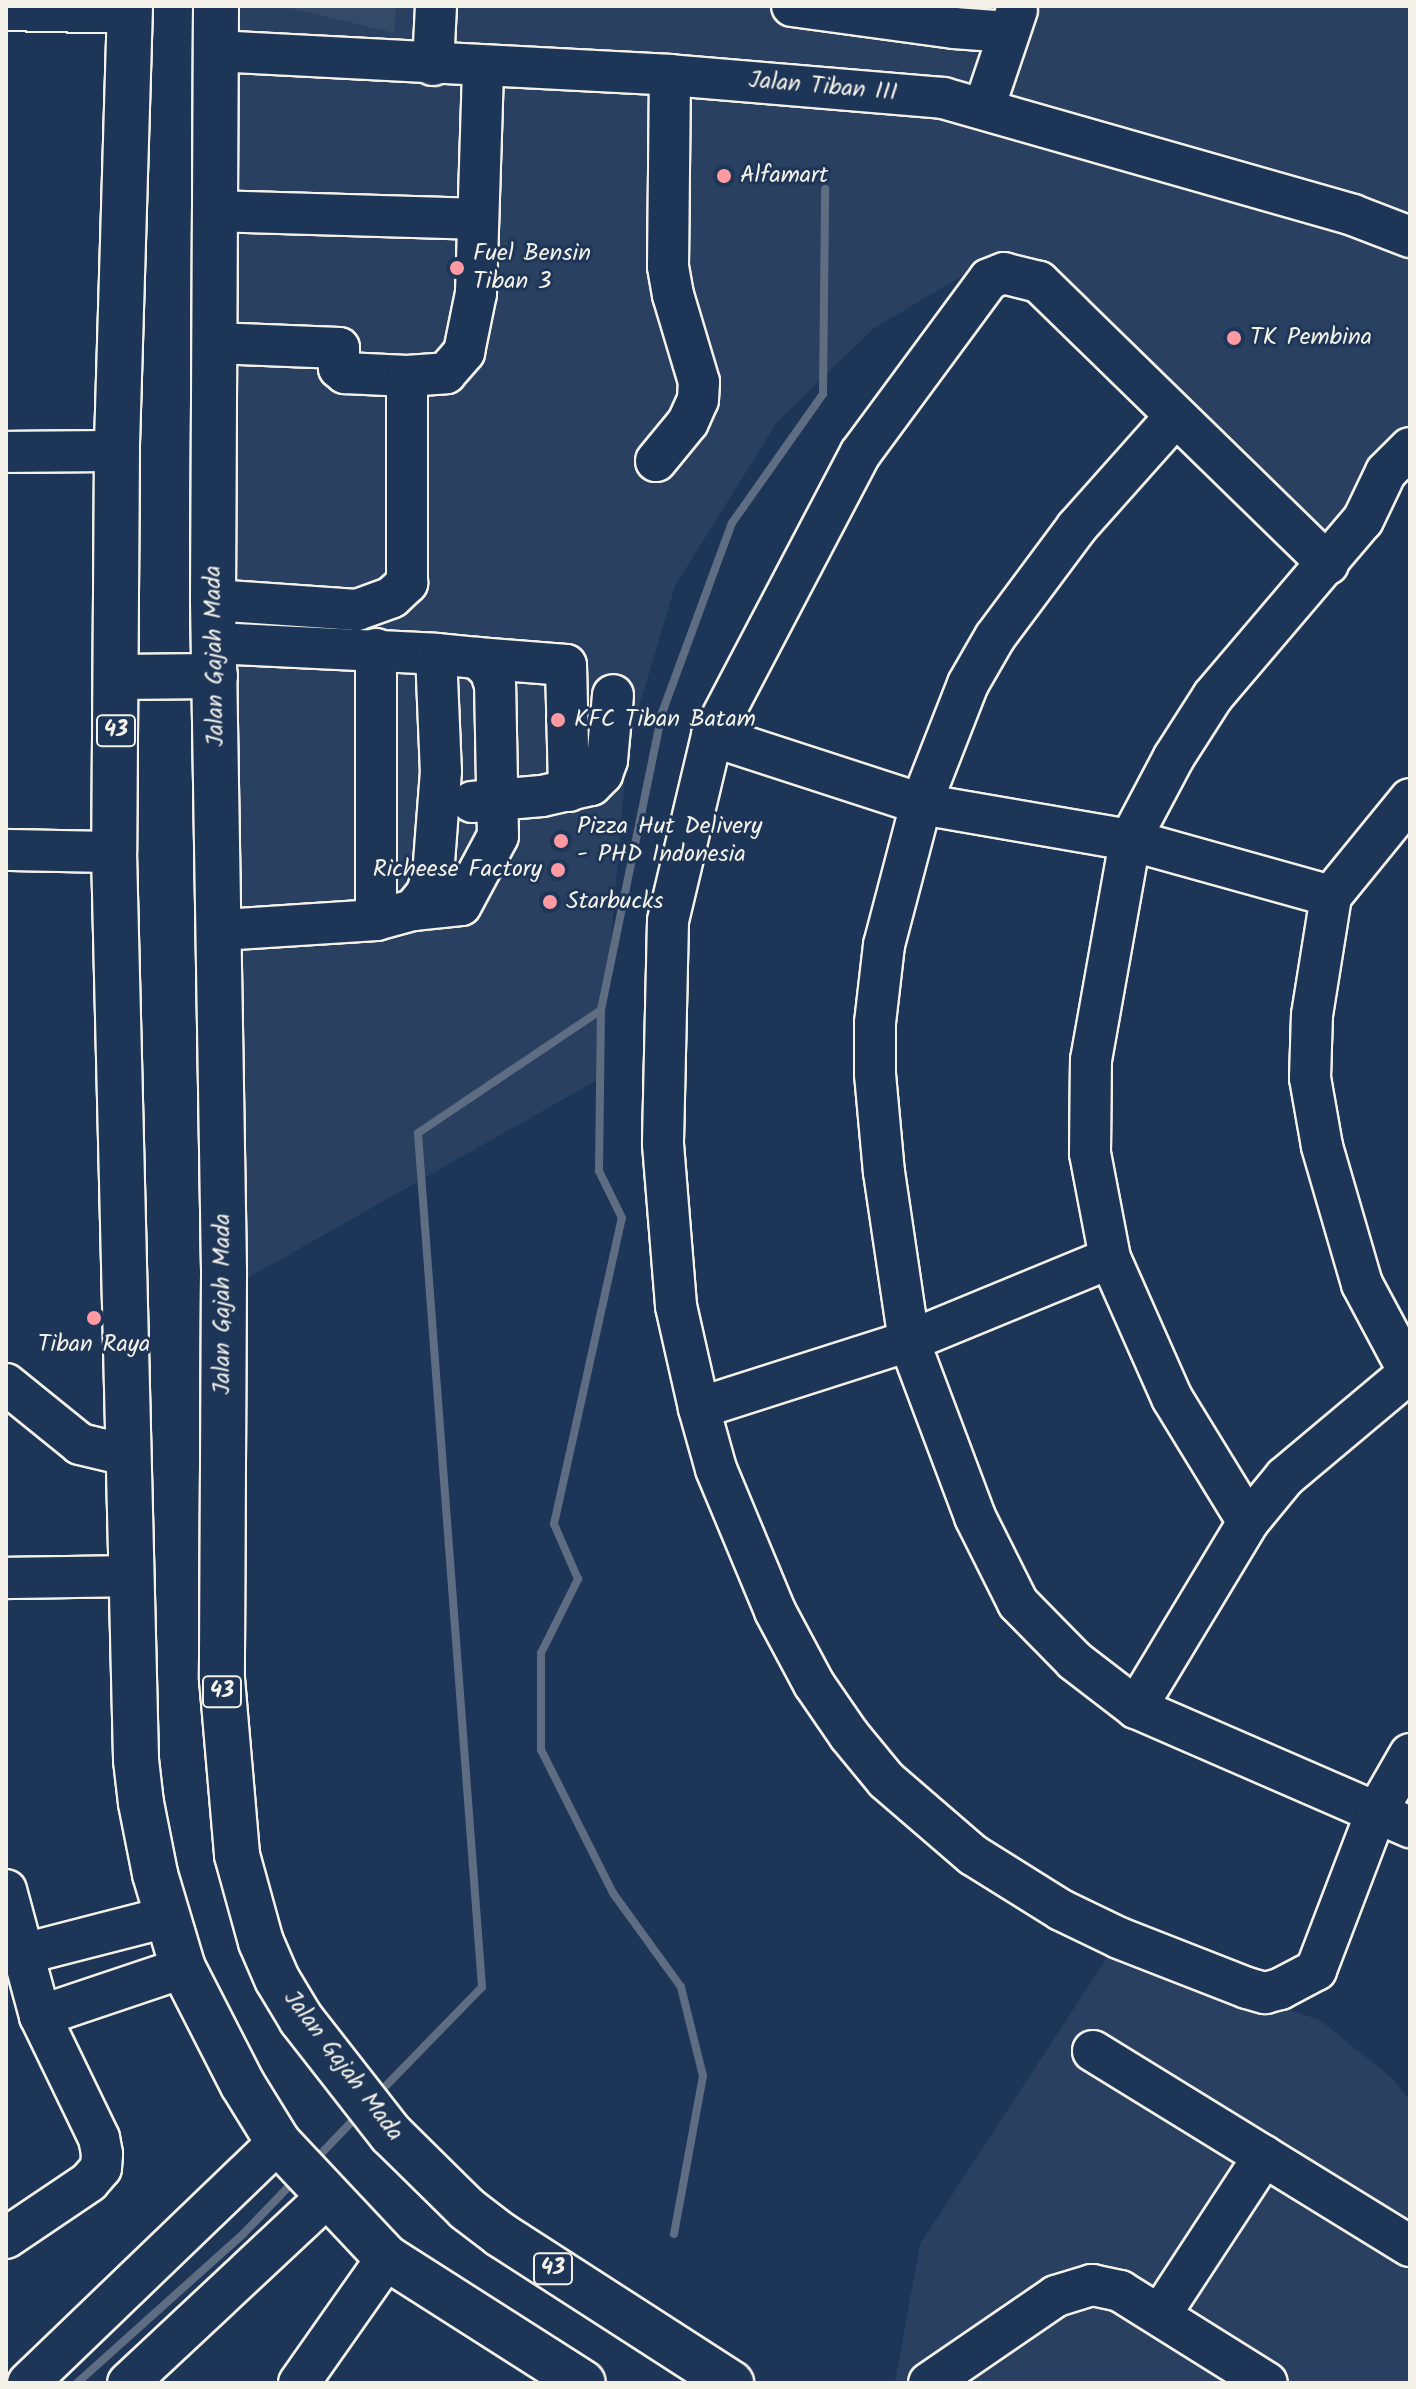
<!DOCTYPE html>
<html>
<head>
<meta charset="utf-8">
<style>
	body { margin:0 }
	#map { position:relative; width:1416px; height:2389px; overflow:hidden; background:#1d3557; font-family:Kalam,sans-serif }
	div>[style] { position:absolute }
	.built>* { inset:0; background:#2a4060 }
	.green>* { inset:0; background:#354a67 }
	.stream>* { height:8px; margin:-4px; padding:0 4px; transform-origin:4px; border-radius:4px; background:#5e6d82 }
	.roads { filter:drop-shadow(2px 0 #f4f1e8) drop-shadow(-2px 0 #f4f1e8) drop-shadow(0 2px #f4f1e8) drop-shadow(0 -2px #f4f1e8) }
	.minor>* { height:40px; margin:-20px; padding:0 20px; transform-origin:20px; border-radius:20px; background:#1d3557 }
	.highway>* { height:44px; margin:-22px; padding:0 22px; transform-origin:22px; border-radius:22px; background:#1d3557 }
	.dots>* { width:22px; height:22px; translate:-50% -50%; box-sizing:border-box; border:4px solid #1d3557; border-radius:50% }
	span { translate:-50% -50%; white-space:nowrap; text-align:center; line-height:1.15; -webkit-text-stroke:6px #1d3557; paint-order:stroke }
	.shield-label span { padding:2px 6px; background:#1d3557; border:2px solid; border-radius:6px; -webkit-text-stroke-width:0 }
	.shield-label { font-size:22px; color:#f4f1e8; font-weight:700 }
	.street-label { font-size:24px; color:#f4f1e8 }
	.poi-label { font-size:24px; color:#f4f1e8 }
	.left { translate:0 -50%; text-align:left }
	.right { translate:-100% -50%; text-align:right }
	.frame { position:absolute; inset:0; border:8px solid #f4f1e8; pointer-events:none }
</style>
</head>
<body>
<div id="map">
	<div class="built">
		<i style="clip-path:polygon(227px 6px,1410px 6px,1410px 435px,1327px 536px,1036px 268px,977px 267px,873px 329px,777px 422px,675px 586px,628px 744px,599px 1079px,230px 1288px)"></i>
		<i style="clip-path:polygon(1112px 1950px,1320px 2020px,1393px 2079px,1410px 2101px,1410px 2383px,895px 2383px,920px 2244px)"></i>
	</div>
	<div class="green">
		<i style="clip-path:polygon(282px 6px,396px 6px,394px 33px)"></i>
	</div>
	<div class="stream">
		<i style="left:378px;top:2094px;width:149px;rotate:-45.8deg"></i>
		<i style="left:482px;top:1987px;width:856px;rotate:-94.29deg"></i>
		<i style="left:418px;top:1133px;width:220px;rotate:-33.9deg"></i>
		<i style="left:314px;top:2161px;width:66px;rotate:-46.2deg"></i>
		<i style="left:674px;top:2234px;width:161px;rotate:-79.6deg"></i>
		<i style="left:703px;top:2076px;width:92px;rotate:-103.9deg"></i>
		<i style="left:681px;top:1987px;width:116px;rotate:-125.9deg"></i>
		<i style="left:613px;top:1893px;width:160px;rotate:-116.7deg"></i>
		<i style="left:541px;top:1750px;width:97px;rotate:-90deg"></i>
		<i style="left:541px;top:1653px;width:83px;rotate:-63.4deg"></i>
		<i style="left:578px;top:1579px;width:60px;rotate:-113.6deg"></i>
		<i style="left:554px;top:1524px;width:313px;rotate:-77.5deg"></i>
		<i style="left:622px;top:1218px;width:52px;rotate:-116.1deg"></i>
		<i style="left:599px;top:1171px;width:161px;rotate:-89.3deg"></i>
		<i style="left:601px;top:1010px;width:303px;rotate:-78.4deg"></i>
		<i style="left:662px;top:713px;width:202px;rotate:-69.8deg"></i>
		<i style="left:732px;top:523px;width:158px;rotate:-54.8deg"></i>
		<i style="left:823px;top:394px;width:205px;rotate:-89.4deg"></i>
		<i style="left:77px;top:2383px;width:224px;rotate:-41.9deg"></i>
		<i style="left:244px;top:2233px;width:75px;rotate:-46.1deg"></i>
	</div>
	<div class="roads">
		<div class="minor">
			<i style="left:792px;top:6px;width:163px;rotate:7.7deg"></i>
			<i style="left:954px;top:28px;width:55px;rotate:4.2deg"></i>
			<i style="left:6px;top:10px;width:124px;rotate:1.4deg"></i>
			<i style="left:216px;top:51px;width:455px;rotate:3deg"></i>
			<i style="left:670px;top:75px;width:274px;rotate:4.8deg"></i>
			<i style="left:943px;top:98px;width:426px;rotate:15.9deg"></i>
			<i style="left:1353px;top:215px;width:61px;rotate:21.1deg"></i>
			<i style="left:433px;top:65px;width:59px;rotate:-87.1deg"></i>
			<i style="left:984px;top:108px;width:103px;rotate:-71.4deg"></i>
			<i style="left:215px;top:211px;width:263px;rotate:1.7deg"></i>
			<i style="left:214px;top:343px;width:125px;rotate:2.3deg"></i>
			<i style="left:339px;top:348px;width:20px;rotate:90deg"></i>
			<i style="left:339px;top:368px;width:8px;rotate:40deg"></i>
			<i style="left:345px;top:373px;width:62px;rotate:2.8deg"></i>
			<i style="left:1174px;top:418px;width:146px;rotate:131.7deg"></i>
			<i style="left:1077px;top:527px;width:137px;rotate:126.7deg"></i>
			<i style="left:995px;top:637px;width:54px;rotate:119.9deg"></i>
			<i style="left:968px;top:684px;width:129px;rotate:111.4deg"></i>
			<i style="left:921px;top:804px;width:146px;rotate:104.7deg"></i>
			<i style="left:884px;top:945px;width:79px;rotate:96.6deg"></i>
			<i style="left:875px;top:1023px;width:51px;rotate:90deg"></i>
			<i style="left:875px;top:1074px;width:98px;rotate:84.8deg"></i>
			<i style="left:884px;top:1172px;width:171px;rotate:81.6deg"></i>
			<i style="left:909px;top:1341px;width:188px;rotate:69.4deg"></i>
			<i style="left:975px;top:1517px;width:96px;rotate:63.4deg"></i>
			<i style="left:1018px;top:1603px;width:81px;rotate:45.5deg"></i>
			<i style="left:1075px;top:1661px;width:77px;rotate:37.6deg"></i>
			<i style="left:1136px;top:1708px;width:299px;rotate:23.5deg"></i>
			<i style="left:6px;top:452px;width:111px;rotate:-0.5deg"></i>
			<i style="left:656px;top:461px;width:50px;rotate:-50.6deg"></i>
			<i style="left:688px;top:422px;width:24px;rotate:-66deg"></i>
			<i style="left:698px;top:400px;width:18px;rotate:-87deg"></i>
			<i style="left:699px;top:382px;width:91px;rotate:-106.6deg"></i>
			<i style="left:673px;top:295px;width:29px;rotate:-100deg"></i>
			<i style="left:668px;top:266px;width:191px;rotate:-89.4deg"></i>
			<i style="left:1328px;top:564px;width:404px;rotate:-135.7deg"></i>
			<i style="left:1039px;top:282px;width:36px;rotate:-166deg"></i>
			<i style="left:1004px;top:273px;width:16px;rotate:158deg"></i>
			<i style="left:989px;top:279px;width:217px;rotate:126.4deg"></i>
			<i style="left:860px;top:454px;width:318px;rotate:117.7deg"></i>
			<i style="left:712px;top:736px;width:190px;rotate:103.4deg"></i>
			<i style="left:668px;top:921px;width:223px;rotate:91.3deg"></i>
			<i style="left:663px;top:1144px;width:163px;rotate:85.4deg"></i>
			<i style="left:676px;top:1306px;width:105px;rotate:77.3deg"></i>
			<i style="left:699px;top:1408px;width:63px;rotate:74.4deg"></i>
			<i style="left:716px;top:1469px;width:154px;rotate:67.4deg"></i>
			<i style="left:775px;top:1611px;width:83px;rotate:61.9deg"></i>
			<i style="left:814px;top:1684px;width:62px;rotate:55.5deg"></i>
			<i style="left:849px;top:1735px;width:58px;rotate:50.6deg"></i>
			<i style="left:886px;top:1780px;width:115px;rotate:40.8deg"></i>
			<i style="left:973px;top:1855px;width:104px;rotate:32deg"></i>
			<i style="left:1061px;top:1910px;width:64px;rotate:25.8deg"></i>
			<i style="left:1119px;top:1938px;width:137px;rotate:21.3deg"></i>
			<i style="left:1247px;top:1988px;width:19px;rotate:16deg"></i>
			<i style="left:1265px;top:1993px;width:16px;rotate:-15deg"></i>
			<i style="left:1280px;top:1989px;width:41px;rotate:-27.8deg"></i>
			<i style="left:1316px;top:1970px;width:168px;rotate:-69.1deg"></i>
			<i style="left:1376px;top:1813px;width:68px;rotate:-60deg"></i>
			<i style="left:213px;top:600px;width:144px;rotate:4deg"></i>
			<i style="left:357px;top:610px;width:37px;rotate:-20deg"></i>
			<i style="left:392px;top:597px;width:21px;rotate:-43deg"></i>
			<i style="left:407px;top:583px;width:207px;rotate:-90deg"></i>
			<i style="left:407px;top:376px;width:39px;rotate:-4deg"></i>
			<i style="left:446px;top:373px;width:28px;rotate:-49deg"></i>
			<i style="left:464px;top:352px;width:60px;rotate:-78.5deg"></i>
			<i style="left:476px;top:293px;width:226px;rotate:-88.2deg"></i>
			<i style="left:214px;top:643px;width:222px;rotate:2.8deg"></i>
			<i style="left:436px;top:654px;width:117px;rotate:87.6deg"></i>
			<i style="left:441px;top:771px;width:103px;rotate:94.4deg"></i>
			<i style="left:433px;top:874px;width:20px;rotate:108deg"></i>
			<i style="left:427px;top:893px;width:22px;rotate:129deg"></i>
			<i style="left:413px;top:910px;width:38px;rotate:165deg"></i>
			<i style="left:376px;top:920px;width:156px;rotate:176.3deg"></i>
			<i style="left:376px;top:649px;width:271px;rotate:90deg"></i>
			<i style="left:477px;top:658px;width:89px;rotate:4.5deg"></i>
			<i style="left:566px;top:665px;width:126px;rotate:88.6deg"></i>
			<i style="left:712px;top:736px;width:220px;rotate:18deg"></i>
			<i style="left:921px;top:804px;width:212px;rotate:9.8deg"></i>
			<i style="left:1130px;top:840px;width:209px;rotate:15.6deg"></i>
			<i style="left:472px;top:802px;width:70px;rotate:-4.9deg"></i>
			<i style="left:542px;top:796px;width:50px;rotate:-12.7deg"></i>
			<i style="left:591px;top:785px;width:16px;rotate:-45deg"></i>
			<i style="left:602px;top:774px;width:15px;rotate:-70deg"></i>
			<i style="left:607px;top:760px;width:65px;rotate:-84.7deg"></i>
			<i style="left:6px;top:850px;width:108px;rotate:1.1deg"></i>
			<i style="left:413px;top:910px;width:48px;rotate:-5.9deg"></i>
			<i style="left:461px;top:905px;width:78px;rotate:-61.8deg"></i>
			<i style="left:498px;top:836px;width:151px;rotate:-91.1deg"></i>
			<i style="left:495px;top:685px;width:16px;rotate:-108deg"></i>
			<i style="left:490px;top:670px;width:18px;rotate:-137deg"></i>
			<i style="left:477px;top:658px;width:41px;rotate:-174.4deg"></i>
			<i style="left:1409px;top:1372px;width:100px;rotate:-118.1deg"></i>
			<i style="left:1362px;top:1284px;width:144px;rotate:-106.2deg"></i>
			<i style="left:1322px;top:1146px;width:69px;rotate:-100deg"></i>
			<i style="left:1310px;top:1078px;width:63px;rotate:-88.2deg"></i>
			<i style="left:1312px;top:1015px;width:121px;rotate:-80.9deg"></i>
			<i style="left:1331px;top:896px;width:125px;rotate:-50.8deg"></i>
			<i style="left:6px;top:1384px;width:95px;rotate:39deg"></i>
			<i style="left:80px;top:1444px;width:51px;rotate:13.5deg"></i>
			<i style="left:699px;top:1408px;width:220px;rotate:-17.7deg"></i>
			<i style="left:909px;top:1341px;width:217px;rotate:-22.4deg"></i>
			<i style="left:1248px;top:1522px;width:145px;rotate:-121.5deg"></i>
			<i style="left:1172px;top:1398px;width:153px;rotate:-113.9deg"></i>
			<i style="left:1110px;top:1258px;width:107px;rotate:-100.8deg"></i>
			<i style="left:1090px;top:1153px;width:93px;rotate:-89.4deg"></i>
			<i style="left:1091px;top:1060px;width:223px;rotate:-79.9deg"></i>
			<i style="left:1130px;top:840px;width:94px;rotate:-62.1deg"></i>
			<i style="left:1174px;top:757px;width:72px;rotate:-57.4deg"></i>
			<i style="left:1213px;top:696px;width:231px;rotate:-49.6deg"></i>
			<i style="left:1363px;top:520px;width:53px;rotate:-64.4deg"></i>
			<i style="left:1386px;top:472px;width:34px;rotate:-45deg"></i>
			<i style="left:6px;top:1578px;width:127px;rotate:-0.9deg"></i>
			<i style="left:1136px;top:1708px;width:217px;rotate:-58.9deg"></i>
			<i style="left:1248px;top:1522px;width:58px;rotate:-50.6deg"></i>
			<i style="left:1285px;top:1477px;width:163px;rotate:-40deg"></i>
			<i style="left:6px;top:1890px;width:131px;rotate:74.9deg"></i>
			<i style="left:40px;top:2016px;width:136px;rotate:64.2deg"></i>
			<i style="left:99px;top:2138px;width:16px;rotate:79deg"></i>
			<i style="left:102px;top:2154px;width:14px;rotate:94deg"></i>
			<i style="left:101px;top:2168px;width:18px;rotate:131deg"></i>
			<i style="left:89px;top:2182px;width:100px;rotate:146deg"></i>
			<i style="left:23px;top:1954px;width:149px;rotate:-14.4deg"></i>
			<i style="left:40px;top:2016px;width:151px;rotate:-18.6deg"></i>
			<i style="left:1093px;top:2051px;width:372px;rotate:31.6deg"></i>
			<i style="left:1160px;top:2315px;width:190px;rotate:-56.8deg"></i>
			<i style="left:28px;top:2383px;width:347px;rotate:-43.9deg"></i>
			<i style="left:128px;top:2383px;width:272px;rotate:-43.1deg"></i>
			<i style="left:299px;top:2383px;width:153px;rotate:-54.9deg"></i>
			<i style="left:929px;top:2383px;width:154px;rotate:-34.4deg"></i>
			<i style="left:1056px;top:2296px;width:38px;rotate:-17deg"></i>
			<i style="left:1092px;top:2285px;width:29px;rotate:12deg"></i>
			<i style="left:1120px;top:2291px;width:173px;rotate:32deg"></i>
		</div>
		<div class="highway">
			<i style="left:130px;top:6px;width:445px;rotate:91.7deg"></i>
			<i style="left:117px;top:451px;width:401px;rotate:90.4deg"></i>
			<i style="left:114px;top:852px;width:908px;rotate:88.61deg"></i>
			<i style="left:136px;top:1760px;width:43px;rotate:83.4deg"></i>
			<i style="left:141px;top:1803px;width:72px;rotate:78.8deg"></i>
			<i style="left:155px;top:1874px;width:98px;rotate:73.4deg"></i>
			<i style="left:183px;top:1968px;width:131px;rotate:62.9deg"></i>
			<i style="left:243px;top:2085px;width:67px;rotate:58.4deg"></i>
			<i style="left:278px;top:2142px;width:159px;rotate:46.8deg"></i>
			<i style="left:387px;top:2258px;width:232px;rotate:32.5deg"></i>
			<i style="left:216px;top:6px;width:594px;rotate:90.29deg"></i>
			<i style="left:213px;top:600px;width:674px;rotate:89.06deg"></i>
			<i style="left:224px;top:1274px;width:405px;rotate:90.3deg"></i>
			<i style="left:222px;top:1679px;width:177px;rotate:85.1deg"></i>
			<i style="left:237px;top:1855px;width:90px;rotate:74.6deg"></i>
			<i style="left:261px;top:1942px;width:40px;rotate:66.6deg"></i>
			<i style="left:277px;top:1979px;width:47px;rotate:59deg"></i>
			<i style="left:301px;top:2019px;width:146px;rotate:52deg"></i>
			<i style="left:391px;top:2134px;width:107px;rotate:44.6deg"></i>
			<i style="left:467px;top:2209px;width:43px;rotate:37.4deg"></i>
			<i style="left:501px;top:2235px;width:274px;rotate:32.8deg"></i>
			<i style="left:118px;top:677px;width:97px;rotate:-0.6deg"></i>
		</div>
	</div>
	<div class="dots">
		<i style="left:724px;top:176px;background:#ff9aa2"></i>
		<i style="left:457px;top:268px;background:#ff9aa2"></i>
		<i style="left:1234px;top:338px;background:#ff9aa2"></i>
		<i style="left:558px;top:720px;background:#ff9aa2"></i>
		<i style="left:561px;top:841px;background:#ff9aa2"></i>
		<i style="left:558px;top:870px;background:#ff9aa2"></i>
		<i style="left:550px;top:902px;background:#ff9aa2"></i>
		<i style="left:94px;top:1318px;background:#ff9aa2"></i>
	</div>
	<div class="shield-label">
		<span style="left:116px;top:731px">43</span>
		<span style="left:222px;top:1692px">43</span>
		<span style="left:553px;top:2269px">43</span>
	</div>
	<div class="street-label">
		<span style="left:823px;top:87px;rotate:5deg">Jalan Tiban III</span>
		<span style="left:215px;top:656px;rotate:-91deg">Jalan Gajah Mada</span>
		<span style="left:223px;top:1304px;rotate:-90deg">Jalan Gajah Mada</span>
		<span style="left:343px;top:2066px;rotate:53deg">Jalan Gajah Mada</span>
	</div>
	<div class="poi-label">
		<span class="left" style="left:740px;top:176px">Alfamart</span>
		<span class="left" style="left:473px;top:268px">Fuel Bensin<br>Tiban 3</span>
		<span class="left" style="left:1250px;top:338px">TK Pembina</span>
		<span class="left" style="left:574px;top:720px">KFC Tiban Batam</span>
		<span class="left" style="left:577px;top:841px">Pizza Hut Delivery<br>- PHD Indonesia</span>
		<span class="right" style="left:542px;top:870px">Richeese Factory</span>
		<span class="left" style="left:566px;top:902px">Starbucks</span>
		<span style="left:94px;top:1345px">Tiban Raya</span>
	</div>
	<div class="frame"></div>
</div>
</body>
</html>
